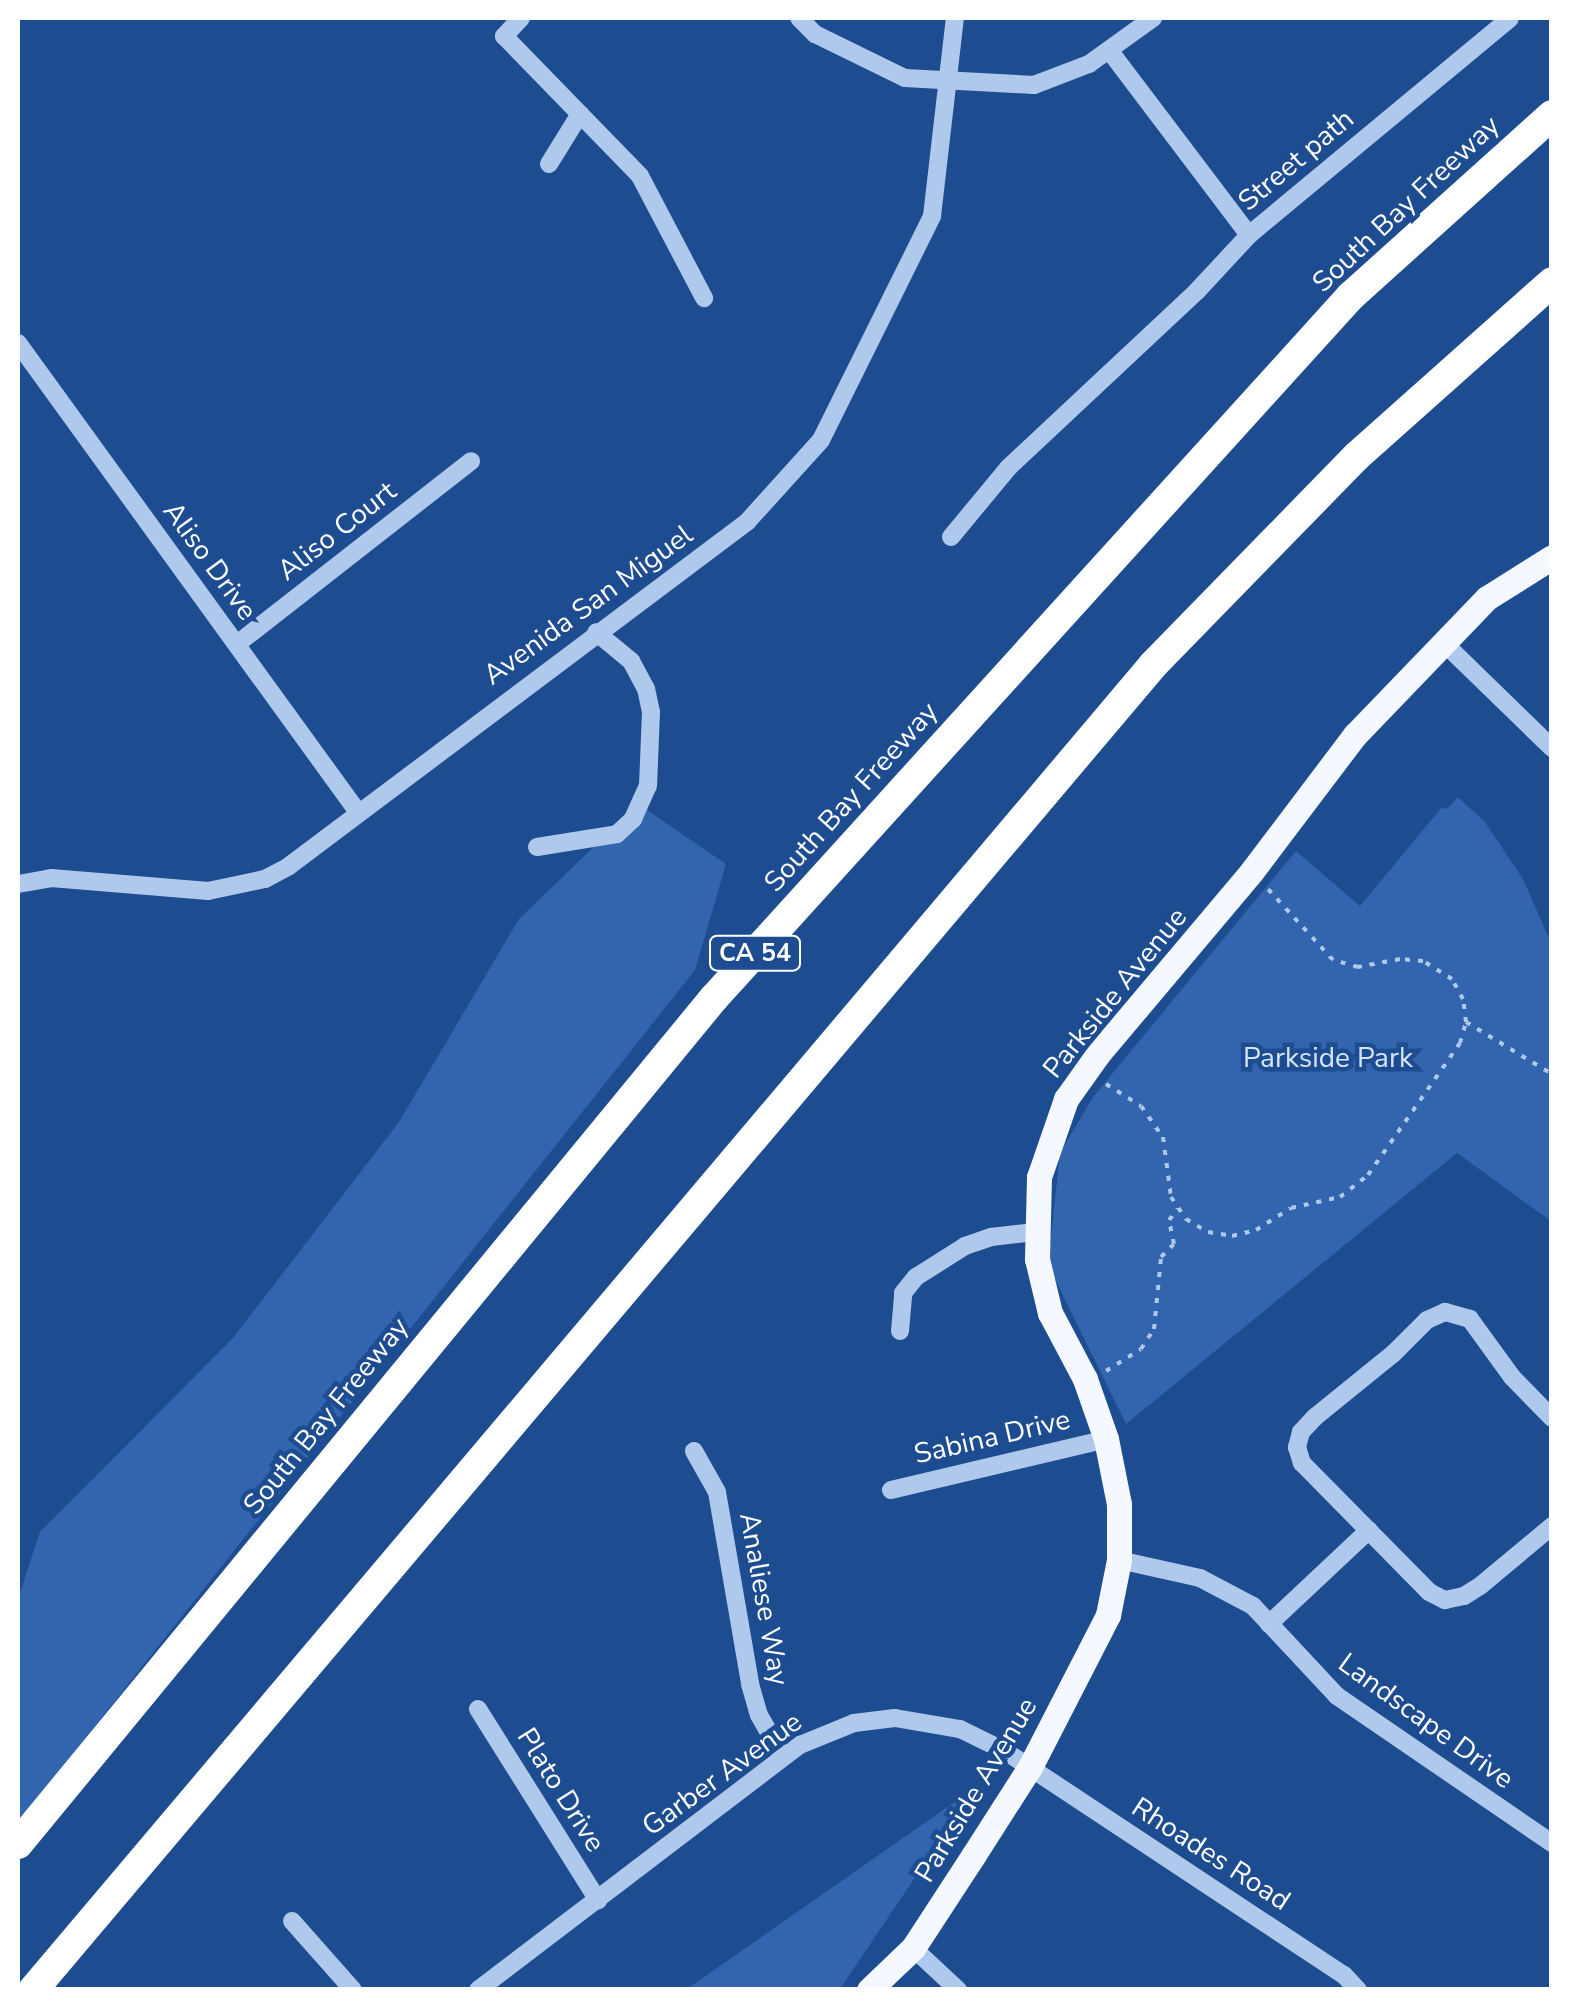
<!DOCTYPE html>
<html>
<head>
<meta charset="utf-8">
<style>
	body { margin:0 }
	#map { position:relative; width:1569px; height:2007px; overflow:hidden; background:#1e4c91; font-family:"Nunito Sans",sans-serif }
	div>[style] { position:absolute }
	.green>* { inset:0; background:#3265ae }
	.path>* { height:4px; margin-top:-2px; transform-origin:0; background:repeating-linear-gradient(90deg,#afc9ed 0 5px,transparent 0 13px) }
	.minor>* { height:18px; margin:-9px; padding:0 9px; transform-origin:9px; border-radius:9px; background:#afc9ed }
	.major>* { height:25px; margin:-12.5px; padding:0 12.5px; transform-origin:12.5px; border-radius:12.5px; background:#f5f9ff }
	.highway>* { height:30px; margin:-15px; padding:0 15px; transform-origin:15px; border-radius:15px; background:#fff }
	span { translate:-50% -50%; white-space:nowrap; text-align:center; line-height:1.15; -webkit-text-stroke:9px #1e4c91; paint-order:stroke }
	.shield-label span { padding:2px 8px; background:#1e4c91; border:2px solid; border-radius:8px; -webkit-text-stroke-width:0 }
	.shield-label { font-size:25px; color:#fff; font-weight:700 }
	.street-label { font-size:28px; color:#fff }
	.park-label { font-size:28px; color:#d4e4fa }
	.frame { position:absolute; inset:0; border:20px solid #fff; pointer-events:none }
</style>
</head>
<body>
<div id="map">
	<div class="green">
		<i style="clip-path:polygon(1458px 797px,1485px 822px,1523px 879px,1551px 943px,1551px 1221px,1457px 1153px,1126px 1424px,1048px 1265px,1060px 1153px,1093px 1097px,1296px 851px,1360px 906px,1442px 807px,1447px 809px)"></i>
		<i style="clip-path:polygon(638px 804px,726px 864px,695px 970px,18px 1823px,18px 1599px,40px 1532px,233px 1338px,399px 1122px,519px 919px)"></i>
		<i style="clip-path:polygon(976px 1787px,840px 1989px,687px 1989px)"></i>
	</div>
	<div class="path">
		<i style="left:1466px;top:1022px;width:100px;rotate:31.2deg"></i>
		<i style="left:1106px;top:1084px;width:41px;rotate:32.2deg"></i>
		<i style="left:1141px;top:1106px;width:38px;rotate:55deg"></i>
		<i style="left:1163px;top:1137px;width:61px;rotate:82.4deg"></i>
		<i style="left:1171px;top:1197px;width:27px;rotate:56deg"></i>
		<i style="left:1186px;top:1219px;width:26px;rotate:31deg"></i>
		<i style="left:1208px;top:1232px;width:24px;rotate:9deg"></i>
		<i style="left:1232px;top:1236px;width:25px;rotate:-14deg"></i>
		<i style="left:1256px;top:1230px;width:41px;rotate:-32.2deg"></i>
		<i style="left:1291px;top:1208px;width:50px;rotate:-12.7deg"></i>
		<i style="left:1340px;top:1197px;width:36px;rotate:-38deg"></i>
		<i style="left:1368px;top:1175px;width:161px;rotate:-55.1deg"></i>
		<i style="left:1460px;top:1043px;width:22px;rotate:-74deg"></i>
		<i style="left:1466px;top:1022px;width:23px;rotate:-97deg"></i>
		<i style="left:1463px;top:999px;width:23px;rotate:-119deg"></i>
		<i style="left:1452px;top:979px;width:34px;rotate:-148deg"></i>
		<i style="left:1423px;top:961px;width:23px;rotate:-175deg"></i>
		<i style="left:1400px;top:959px;width:43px;rotate:169.2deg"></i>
		<i style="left:1358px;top:967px;width:26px;rotate:-164deg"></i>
		<i style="left:1333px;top:960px;width:98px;rotate:-132.5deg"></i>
		<i style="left:1106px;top:1371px;width:41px;rotate:-32.2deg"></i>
		<i style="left:1141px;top:1349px;width:24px;rotate:-57deg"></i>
		<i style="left:1154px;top:1329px;width:72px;rotate:-84.4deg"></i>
		<i style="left:1161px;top:1257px;width:18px;rotate:-45deg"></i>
		<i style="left:1174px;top:1244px;width:25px;rotate:-102deg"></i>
		<i style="left:1169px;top:1220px;width:14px;rotate:-51deg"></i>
	</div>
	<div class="minor">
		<i style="left:521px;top:18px;width:25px;rotate:133deg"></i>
		<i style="left:504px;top:36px;width:195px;rotate:45.8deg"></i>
		<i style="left:640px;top:176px;width:138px;rotate:62.3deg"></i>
		<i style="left:799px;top:18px;width:23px;rotate:45deg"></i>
		<i style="left:815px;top:34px;width:100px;rotate:26.1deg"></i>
		<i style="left:905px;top:78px;width:129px;rotate:3.1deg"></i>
		<i style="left:1034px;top:85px;width:59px;rotate:-20.9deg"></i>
		<i style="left:1089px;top:64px;width:79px;rotate:-35.7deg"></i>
		<i style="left:1109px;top:50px;width:232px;rotate:52.9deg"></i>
		<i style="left:549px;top:164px;width:59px;rotate:-58.2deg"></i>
		<i style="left:18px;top:343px;width:578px;rotate:54.08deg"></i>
		<i style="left:951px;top:537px;width:89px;rotate:-50.4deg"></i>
		<i style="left:1008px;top:468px;width:259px;rotate:-43.1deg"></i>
		<i style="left:1197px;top:291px;width:76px;rotate:-47.1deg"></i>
		<i style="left:1249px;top:235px;width:339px;rotate:-39.7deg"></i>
		<i style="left:237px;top:644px;width:297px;rotate:-38deg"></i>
		<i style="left:1445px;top:644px;width:149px;rotate:44.2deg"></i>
		<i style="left:537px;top:847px;width:81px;rotate:-9.2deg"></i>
		<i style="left:617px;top:834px;width:22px;rotate:-43deg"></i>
		<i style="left:633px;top:819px;width:36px;rotate:-66deg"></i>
		<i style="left:648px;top:786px;width:74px;rotate:-87.7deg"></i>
		<i style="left:651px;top:712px;width:24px;rotate:-102deg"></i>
		<i style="left:646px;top:689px;width:32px;rotate:-118deg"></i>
		<i style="left:631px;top:661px;width:45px;rotate:-140.4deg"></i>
		<i style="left:18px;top:884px;width:34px;rotate:-10deg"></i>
		<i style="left:51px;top:878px;width:158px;rotate:4.7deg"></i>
		<i style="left:208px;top:891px;width:58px;rotate:-11.9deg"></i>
		<i style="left:265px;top:879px;width:27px;rotate:-28deg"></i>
		<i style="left:289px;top:866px;width:573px;rotate:-36.91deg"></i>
		<i style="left:747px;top:522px;width:110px;rotate:-47.9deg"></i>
		<i style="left:821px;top:440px;width:250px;rotate:-63.6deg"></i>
		<i style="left:932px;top:216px;width:199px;rotate:-83.4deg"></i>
		<i style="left:900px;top:1331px;width:38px;rotate:-85deg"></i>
		<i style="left:903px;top:1293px;width:21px;rotate:-51deg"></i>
		<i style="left:916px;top:1277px;width:58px;rotate:-32.3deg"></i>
		<i style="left:965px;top:1246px;width:28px;rotate:-19deg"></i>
		<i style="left:991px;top:1237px;width:44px;rotate:-6.5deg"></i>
		<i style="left:1552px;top:1418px;width:57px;rotate:-134.3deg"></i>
		<i style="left:1512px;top:1377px;width:72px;rotate:-125.9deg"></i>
		<i style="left:1470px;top:1319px;width:26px;rotate:-164deg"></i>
		<i style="left:1445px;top:1312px;width:20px;rotate:156deg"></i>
		<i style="left:1427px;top:1320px;width:47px;rotate:135deg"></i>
		<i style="left:1394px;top:1353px;width:102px;rotate:141deg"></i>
		<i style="left:1315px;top:1417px;width:21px;rotate:133deg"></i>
		<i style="left:1301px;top:1432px;width:16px;rotate:105deg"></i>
		<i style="left:1297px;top:1447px;width:17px;rotate:73deg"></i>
		<i style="left:1302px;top:1463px;width:181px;rotate:45.4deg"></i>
		<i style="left:1429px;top:1592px;width:18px;rotate:27deg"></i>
		<i style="left:1445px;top:1600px;width:19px;rotate:-12deg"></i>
		<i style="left:1464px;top:1596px;width:19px;rotate:-32deg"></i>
		<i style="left:1480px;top:1586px;width:94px;rotate:-39.8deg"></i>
		<i style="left:694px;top:1451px;width:47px;rotate:60.7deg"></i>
		<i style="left:717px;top:1492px;width:195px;rotate:80.2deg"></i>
		<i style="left:750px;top:1684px;width:32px;rotate:74deg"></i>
		<i style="left:759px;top:1715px;width:48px;rotate:60.3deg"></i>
		<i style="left:891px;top:1490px;width:221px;rotate:-13.3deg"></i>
		<i style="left:1119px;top:1560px;width:83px;rotate:12.5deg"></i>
		<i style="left:1200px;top:1578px;width:60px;rotate:27.8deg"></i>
		<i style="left:1253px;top:1606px;width:123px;rotate:47deg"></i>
		<i style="left:1337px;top:1696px;width:260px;rotate:34.4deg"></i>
		<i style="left:1269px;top:1624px;width:137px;rotate:-43.2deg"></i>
		<i style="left:478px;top:1709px;width:226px;rotate:57.9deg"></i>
		<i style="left:292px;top:1921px;width:92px;rotate:48.5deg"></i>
		<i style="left:913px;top:1948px;width:62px;rotate:43deg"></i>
		<i style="left:478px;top:1990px;width:405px;rotate:-37.3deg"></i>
		<i style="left:800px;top:1745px;width:58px;rotate:-22.2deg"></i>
		<i style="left:854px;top:1723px;width:41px;rotate:-7deg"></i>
		<i style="left:895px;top:1718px;width:66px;rotate:9.6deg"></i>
		<i style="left:960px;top:1729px;width:50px;rotate:26.1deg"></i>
		<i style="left:1005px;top:1751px;width:406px;rotate:33.5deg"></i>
		<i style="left:1344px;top:1975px;width:21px;rotate:47deg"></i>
	</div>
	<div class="major">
		<i style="left:869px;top:1990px;width:61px;rotate:-43.7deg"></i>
		<i style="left:913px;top:1948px;width:110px;rotate:-56.9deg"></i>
		<i style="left:973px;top:1856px;width:106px;rotate:-57.4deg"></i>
		<i style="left:1030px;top:1767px;width:171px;rotate:-62.8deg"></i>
		<i style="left:1108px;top:1615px;width:56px;rotate:-78.7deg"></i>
		<i style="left:1119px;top:1560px;width:56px;rotate:-90deg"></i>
		<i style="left:1119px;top:1504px;width:66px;rotate:-101.3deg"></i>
		<i style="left:1106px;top:1439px;width:64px;rotate:-109.3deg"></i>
		<i style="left:1085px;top:1379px;width:75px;rotate:-117.9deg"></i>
		<i style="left:1050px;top:1313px;width:56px;rotate:-103.5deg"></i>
		<i style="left:1037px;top:1259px;width:82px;rotate:-88.6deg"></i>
		<i style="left:1039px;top:1177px;width:83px;rotate:-70.9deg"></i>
		<i style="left:1066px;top:1099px;width:55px;rotate:-54.6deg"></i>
		<i style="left:1098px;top:1054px;width:239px;rotate:-49.9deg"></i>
		<i style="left:1252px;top:871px;width:171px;rotate:-52.9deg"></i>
		<i style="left:1355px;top:735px;width:190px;rotate:-46.1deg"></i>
		<i style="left:1487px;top:598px;width:77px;rotate:-32.2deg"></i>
	</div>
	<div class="highway">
		<i style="left:18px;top:1844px;width:1096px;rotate:-50.56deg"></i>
		<i style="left:714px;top:998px;width:948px;rotate:-47.78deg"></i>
		<i style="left:1351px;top:296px;width:270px;rotate:-42deg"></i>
		<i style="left:33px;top:1990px;width:1735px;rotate:-49.79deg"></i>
		<i style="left:1153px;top:665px;width:292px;rotate:-45.7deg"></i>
		<i style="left:1357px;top:456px;width:261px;rotate:-41.7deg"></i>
	</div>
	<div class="shield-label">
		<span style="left:755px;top:953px">CA 54</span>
	</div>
	<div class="street-label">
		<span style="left:1296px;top:160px;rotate:-40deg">Street path</span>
		<span style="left:1406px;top:204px;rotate:-43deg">South Bay Freeway</span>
		<span style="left:337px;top:531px;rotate:-38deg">Aliso Court</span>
		<span style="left:210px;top:561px;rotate:54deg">Aliso Drive</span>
		<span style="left:588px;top:605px;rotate:-36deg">Avenida San Miguel</span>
		<span style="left:851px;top:797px;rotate:-48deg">South Bay Freeway</span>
		<span style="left:1115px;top:993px;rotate:-51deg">Parkside Avenue</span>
		<span style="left:326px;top:1416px;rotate:-51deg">South Bay Freeway</span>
		<span style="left:992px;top:1437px;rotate:-13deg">Sabina Drive</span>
		<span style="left:764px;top:1599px;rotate:80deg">Analiese Way</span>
		<span style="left:1426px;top:1721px;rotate:36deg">Landscape Drive</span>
		<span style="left:722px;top:1774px;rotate:-36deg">Garber Avenue</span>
		<span style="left:561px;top:1790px;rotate:58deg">Plato Drive</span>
		<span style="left:976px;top:1790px;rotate:-59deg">Parkside Avenue</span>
		<span style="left:1211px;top:1854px;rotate:33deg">Rhoades Road</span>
	</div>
	<div class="park-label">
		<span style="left:1328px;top:1058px">Parkside Park</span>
	</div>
	<div class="frame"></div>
</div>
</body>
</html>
